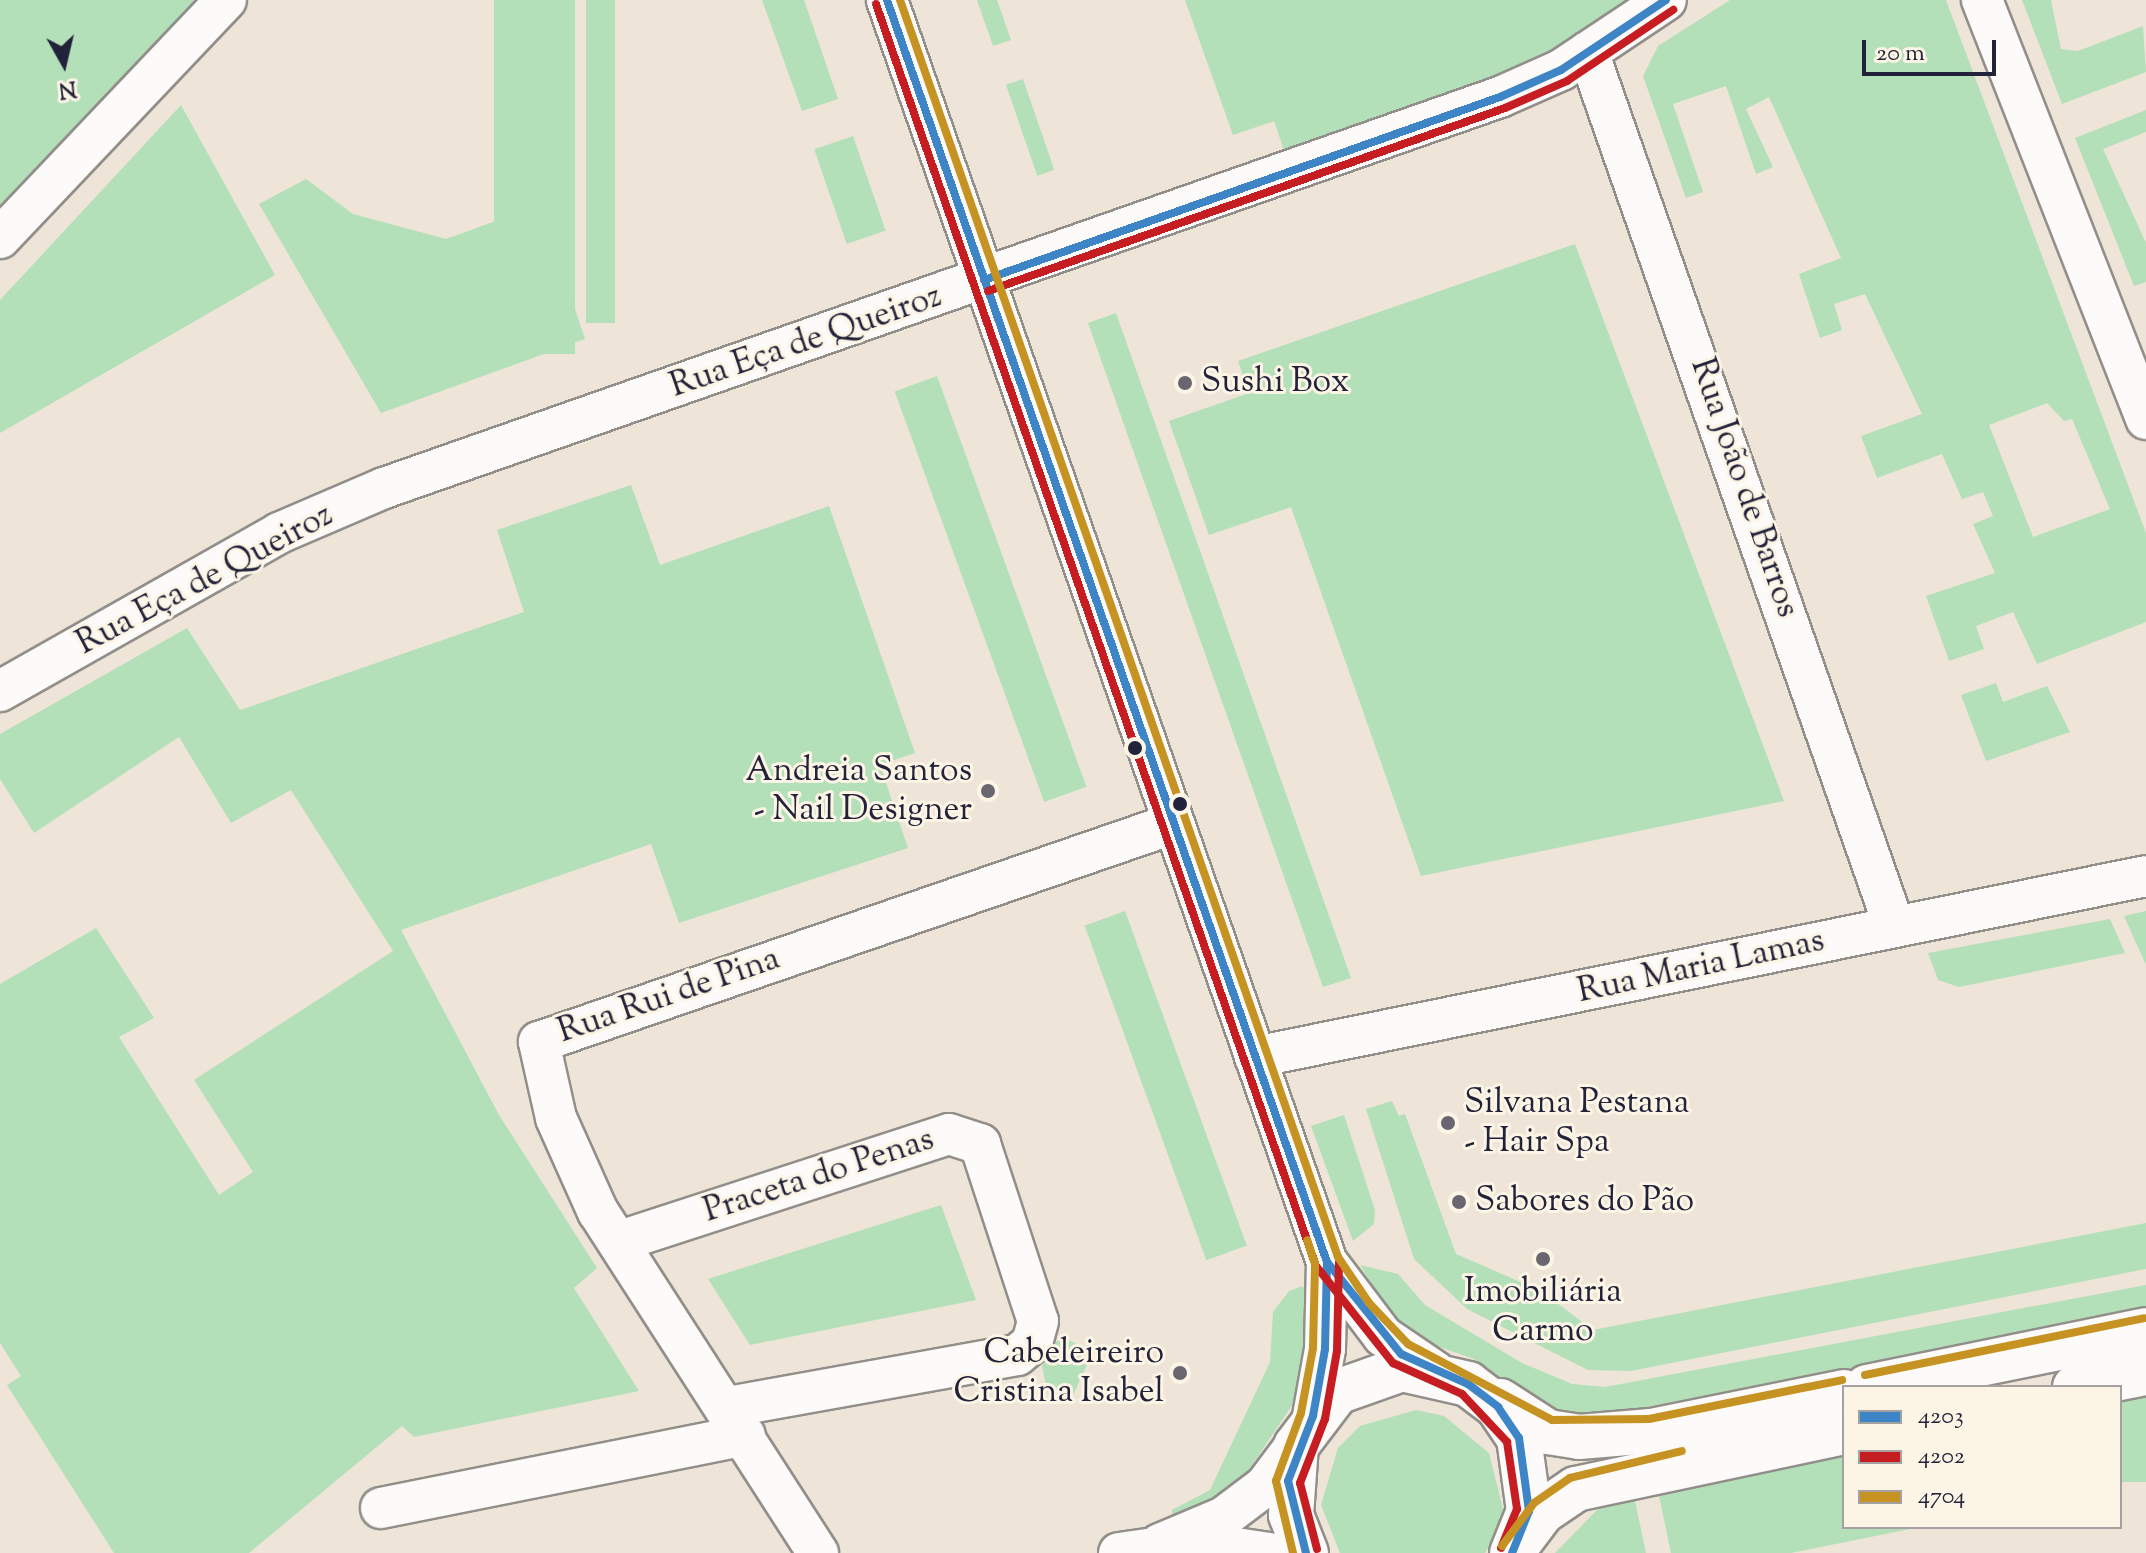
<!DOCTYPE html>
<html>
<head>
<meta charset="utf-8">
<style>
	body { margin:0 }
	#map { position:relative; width:2146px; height:1553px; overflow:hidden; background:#eee5d8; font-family:"Sorts Mill Goudy",serif }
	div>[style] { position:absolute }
	.green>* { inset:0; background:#b3dfb9; transform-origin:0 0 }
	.roads { filter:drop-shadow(2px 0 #928e8a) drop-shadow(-2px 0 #928e8a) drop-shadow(0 2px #928e8a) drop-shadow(0 -2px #928e8a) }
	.minor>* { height:40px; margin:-20px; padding:0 20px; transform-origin:20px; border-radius:20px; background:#fcfbf9 }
	.primary>* { height:44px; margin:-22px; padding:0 22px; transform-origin:22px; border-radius:22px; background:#fcfbf9 }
	.bus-1>* { height:8px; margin:-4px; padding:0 4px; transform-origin:4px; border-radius:4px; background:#3d85c6 }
	.bus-2>* { height:8px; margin:-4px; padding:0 4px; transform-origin:4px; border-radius:4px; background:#c61d23 }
	.bus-3>* { height:8px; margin:-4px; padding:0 4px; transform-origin:4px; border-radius:4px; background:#c69222 }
	.dots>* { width:22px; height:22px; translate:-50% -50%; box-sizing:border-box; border:4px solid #fcf5e5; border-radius:50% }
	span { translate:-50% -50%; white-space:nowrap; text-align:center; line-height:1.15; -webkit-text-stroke:6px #fcf5e5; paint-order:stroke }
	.street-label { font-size:34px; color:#22223b }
	.poi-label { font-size:34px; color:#22223b }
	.left { translate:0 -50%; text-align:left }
	.right { translate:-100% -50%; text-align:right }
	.legend { position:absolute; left:1842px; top:1385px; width:280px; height:144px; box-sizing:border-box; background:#fcf5e5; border:2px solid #a5a1a1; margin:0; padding:10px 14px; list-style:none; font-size:24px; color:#22223b }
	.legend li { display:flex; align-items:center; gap:16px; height:40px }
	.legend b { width:40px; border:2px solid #a5a1a1 }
	.north { position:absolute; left:24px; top:24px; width:80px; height:80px; -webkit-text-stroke:6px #fcf5e5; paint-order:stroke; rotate:172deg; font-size:22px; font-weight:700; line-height:32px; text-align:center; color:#22223b }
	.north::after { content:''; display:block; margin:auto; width:28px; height:36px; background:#22223b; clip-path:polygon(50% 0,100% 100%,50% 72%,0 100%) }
	.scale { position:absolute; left:1862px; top:40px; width:134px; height:36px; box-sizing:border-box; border:4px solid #22223b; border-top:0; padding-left:10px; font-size:24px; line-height:28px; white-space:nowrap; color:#22223b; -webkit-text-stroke:6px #fcf5e5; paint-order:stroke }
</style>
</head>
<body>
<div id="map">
	<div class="green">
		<i style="clip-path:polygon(0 0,197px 0,0 211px)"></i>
		<i style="left:494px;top:0;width:81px;height:354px"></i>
		<i style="left:586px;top:0;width:29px;height:323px"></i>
		<i style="clip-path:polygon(762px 0,804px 0,838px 99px,802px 111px)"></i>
		<i style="clip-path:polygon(977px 0,997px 0,1011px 40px,993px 46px)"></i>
		<i style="clip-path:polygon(1185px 0,1635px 0,1562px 52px,1285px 153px,1274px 121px,1233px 135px)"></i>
		<i style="clip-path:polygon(evenodd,1730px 0,1946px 0,2146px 533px,2146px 622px,2037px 664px,2013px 612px,1976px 626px,1984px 649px,1949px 661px,1926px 596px,1995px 573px,1973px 524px,1993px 516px,1983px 492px,1962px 499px,1942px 454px,1877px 478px,1861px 436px,1922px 414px,1865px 294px,1834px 304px,1842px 330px,1820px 338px,1799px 274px,1841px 258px,1769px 97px,1746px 109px,1773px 167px,1756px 174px,1726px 86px,1673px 104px,1703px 192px,1686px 198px,1643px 76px,1658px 46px,1730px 0,2047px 403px,2064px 421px,2072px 419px,2110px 509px,2033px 537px,1989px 425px,2047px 403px)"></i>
		<i style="clip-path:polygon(2022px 0,2051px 0,2061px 49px,2078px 51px,2143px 26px,2146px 72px,2062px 104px)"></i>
		<i style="left:1023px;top:79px;width:96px;height:18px;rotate:71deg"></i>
		<i style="clip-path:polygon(181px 105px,275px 275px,0 433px,0 300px)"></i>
		<i style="clip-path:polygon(2146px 110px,2146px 132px,2103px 149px,2146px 243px,2146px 282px,2134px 286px,2075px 138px)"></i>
		<i style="left:853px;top:136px;width:100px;height:41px;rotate:71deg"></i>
		<i style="clip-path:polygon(306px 179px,353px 214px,446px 239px,540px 205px,585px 339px,381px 413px,259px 204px)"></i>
		<i style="clip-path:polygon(1575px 244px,1784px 801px,1421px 876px,1291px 507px,1209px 535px,1169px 421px,1249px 393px,1238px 361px)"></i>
		<i style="clip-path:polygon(1116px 313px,1333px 927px,1351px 978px,1323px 987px,1088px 323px)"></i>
		<i style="left:937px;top:376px;width:437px;height:45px;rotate:70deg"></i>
		<i style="clip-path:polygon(631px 485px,660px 565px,829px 506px,915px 753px,880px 765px,908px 848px,679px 923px,651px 844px,401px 930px,499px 1115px,597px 1268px,574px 1288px,639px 1391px,414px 1437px,402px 1426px,249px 1553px,114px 1553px,7px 1385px,21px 1376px,0 1343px,0 984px,96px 928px,154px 1018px,119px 1037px,219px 1195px,253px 1172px,194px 1080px,393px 951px,291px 790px,231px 823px,179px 737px,34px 833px,0 779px,0 734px,187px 628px,240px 710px,524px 612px,497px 530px)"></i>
		<i style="clip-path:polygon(1996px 683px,2003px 702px,2047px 686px,2070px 732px,1986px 761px,1961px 695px)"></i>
		<i style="left:1125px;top:911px;width:356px;height:43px;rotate:70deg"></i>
		<i style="clip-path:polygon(2146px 911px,2146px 965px,2124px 916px)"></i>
		<i style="clip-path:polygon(2110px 919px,2125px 953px,1959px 987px,1938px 980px,1928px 953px)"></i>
		<i style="clip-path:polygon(1392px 1101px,1399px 1116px,1405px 1114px,1456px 1254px,1541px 1291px,1593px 1330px,2146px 1223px,2146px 1269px,1631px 1371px,1588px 1370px,1467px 1309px,1414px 1259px,1366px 1109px)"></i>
		<i style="clip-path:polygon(1344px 1115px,1375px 1210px,1374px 1224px,1353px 1241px,1311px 1126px)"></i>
		<i style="clip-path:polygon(941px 1205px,976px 1300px,750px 1345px,708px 1279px)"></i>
		<i style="clip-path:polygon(1360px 1265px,1398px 1274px,1425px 1305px,1522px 1363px,1572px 1384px,1605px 1387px,2146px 1285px,2146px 1312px,1583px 1419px,1546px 1410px,1474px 1359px,1417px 1339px,1397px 1324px)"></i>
		<i style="clip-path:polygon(1303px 1286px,1314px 1330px,1297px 1398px,1232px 1495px,1173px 1519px,1172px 1510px,1210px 1490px,1270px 1362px,1273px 1312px,1289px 1291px)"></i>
		<i style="clip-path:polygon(1060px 1336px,1093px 1352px,1073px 1395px,1049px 1399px,1042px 1366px)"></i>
		<i style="left:2146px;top:1394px;width:88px;height:27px;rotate:90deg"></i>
		<i style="clip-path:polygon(1416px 1410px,1444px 1416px,1489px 1453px,1503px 1509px,1495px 1537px,1485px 1553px,1340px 1553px,1321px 1505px,1338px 1448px,1360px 1426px)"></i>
		<i style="clip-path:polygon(1844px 1454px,1844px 1527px,1920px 1527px,1791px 1553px,1671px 1553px,1658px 1491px)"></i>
		<i style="clip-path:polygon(1634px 1496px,1646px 1553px,1555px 1553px,1597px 1510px)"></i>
	</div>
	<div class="roads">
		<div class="minor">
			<i style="left:887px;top:0;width:1337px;rotate:70.78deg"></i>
			<i style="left:1327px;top:1262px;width:93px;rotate:52.9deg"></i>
			<i style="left:1383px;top:1336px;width:64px;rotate:34.2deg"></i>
			<i style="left:1982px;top:0;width:450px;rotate:68.6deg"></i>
			<i style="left:1588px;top:52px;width:926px;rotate:70.7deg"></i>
			<i style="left:0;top:238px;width:328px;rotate:-46.5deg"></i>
			<i style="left:0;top:691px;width:321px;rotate:-29.5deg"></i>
			<i style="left:279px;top:533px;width:114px;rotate:-23.2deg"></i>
			<i style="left:384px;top:488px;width:1183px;rotate:-19.31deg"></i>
			<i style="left:1500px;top:97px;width:67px;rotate:-23.9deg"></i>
			<i style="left:1561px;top:70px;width:126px;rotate:-33.7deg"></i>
			<i style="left:1255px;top:1057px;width:909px;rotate:-11.48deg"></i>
			<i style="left:620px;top:1241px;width:346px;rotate:-18deg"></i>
			<i style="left:949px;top:1134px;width:33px;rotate:18deg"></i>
			<i style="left:980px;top:1144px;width:186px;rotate:71.9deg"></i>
			<i style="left:1038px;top:1321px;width:23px;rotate:105deg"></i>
			<i style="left:1032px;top:1343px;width:19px;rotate:141deg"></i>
			<i style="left:1017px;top:1355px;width:293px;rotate:169.8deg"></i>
			<i style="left:1313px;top:1416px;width:68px;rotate:-79.8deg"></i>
			<i style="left:1325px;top:1349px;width:87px;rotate:-88.7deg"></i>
			<i style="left:381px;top:1508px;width:371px;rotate:-11.3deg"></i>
			<i style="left:1160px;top:1544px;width:69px;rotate:-22.9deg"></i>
			<i style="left:1224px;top:1517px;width:51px;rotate:-37.1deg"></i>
			<i style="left:1265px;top:1486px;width:60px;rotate:-53.1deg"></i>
			<i style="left:818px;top:1553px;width:406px;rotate:-122.8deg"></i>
			<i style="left:598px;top:1212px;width:103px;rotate:-114.1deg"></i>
			<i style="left:556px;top:1118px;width:78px;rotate:-102.6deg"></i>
			<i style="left:539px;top:1042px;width:669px;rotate:-19deg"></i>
			<i style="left:1119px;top:1553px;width:78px;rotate:-8.1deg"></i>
			<i style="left:1196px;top:1542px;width:74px;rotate:8.6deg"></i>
		</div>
		<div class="primary">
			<i style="left:1867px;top:1387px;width:285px;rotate:-11.5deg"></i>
			<i style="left:2075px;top:1387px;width:72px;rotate:-11.2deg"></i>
			<i style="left:1500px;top:1401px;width:57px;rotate:32.9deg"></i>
			<i style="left:1548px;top:1432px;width:31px;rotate:9deg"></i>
			<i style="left:1579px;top:1437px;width:72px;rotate:-4.8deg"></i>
			<i style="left:1651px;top:1431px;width:197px;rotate:-11.4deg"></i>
			<i style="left:1518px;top:1544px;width:40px;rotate:-53deg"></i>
			<i style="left:1542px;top:1512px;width:41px;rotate:-34.1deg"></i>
			<i style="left:1576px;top:1489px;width:274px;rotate:-12deg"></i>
			<i style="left:1306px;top:1553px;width:41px;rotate:-111.5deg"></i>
			<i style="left:1291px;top:1515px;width:69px;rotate:-85.9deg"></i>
			<i style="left:1296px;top:1446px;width:68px;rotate:-52.8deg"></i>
			<i style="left:1337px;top:1392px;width:69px;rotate:-19.5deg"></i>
			<i style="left:1402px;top:1369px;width:68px;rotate:12.8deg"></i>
			<i style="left:1468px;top:1384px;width:38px;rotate:37deg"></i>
			<i style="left:1498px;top:1407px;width:37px;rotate:56deg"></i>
			<i style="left:1519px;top:1438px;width:74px;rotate:82.2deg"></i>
			<i style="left:1529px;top:1511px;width:45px;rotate:112deg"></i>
		</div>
	</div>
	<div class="bus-1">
		<i style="left:887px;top:0;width:1337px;rotate:70.78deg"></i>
		<i style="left:1327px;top:1262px;width:118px;rotate:51.2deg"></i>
		<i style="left:1401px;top:1354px;width:73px;rotate:24.1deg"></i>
		<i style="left:1468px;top:1384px;width:38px;rotate:37deg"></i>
		<i style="left:1498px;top:1407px;width:37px;rotate:56deg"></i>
		<i style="left:1519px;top:1438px;width:74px;rotate:82.2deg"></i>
		<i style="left:1529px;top:1511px;width:45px;rotate:112deg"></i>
		<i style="left:984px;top:280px;width:547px;rotate:-19.53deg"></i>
		<i style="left:1500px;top:97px;width:67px;rotate:-23.9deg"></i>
		<i style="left:1561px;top:70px;width:126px;rotate:-33.7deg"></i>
		<i style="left:1306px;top:1553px;width:74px;rotate:-104deg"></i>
		<i style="left:1288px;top:1481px;width:70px;rotate:-69deg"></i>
		<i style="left:1313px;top:1416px;width:68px;rotate:-79.8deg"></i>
		<i style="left:1325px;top:1349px;width:87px;rotate:-88.7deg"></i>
	</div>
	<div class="bus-2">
		<i style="left:876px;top:4px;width:1337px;rotate:70.78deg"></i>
		<i style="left:1316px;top:1266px;width:124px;rotate:51.6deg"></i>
		<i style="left:1393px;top:1363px;width:76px;rotate:24.2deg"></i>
		<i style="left:1462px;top:1394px;width:66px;rotate:46.8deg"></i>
		<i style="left:1507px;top:1442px;width:68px;rotate:81.5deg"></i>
		<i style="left:1517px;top:1509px;width:42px;rotate:112.3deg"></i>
		<i style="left:988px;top:291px;width:548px;rotate:-19.49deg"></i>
		<i style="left:1505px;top:108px;width:68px;rotate:-23.5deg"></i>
		<i style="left:1567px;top:81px;width:128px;rotate:-33.8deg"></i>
		<i style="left:1317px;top:1549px;width:68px;rotate:-104.4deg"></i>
		<i style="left:1300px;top:1483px;width:69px;rotate:-68.7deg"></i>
		<i style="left:1325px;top:1419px;width:69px;rotate:-80deg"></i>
		<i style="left:1337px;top:1351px;width:89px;rotate:-88.7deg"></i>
	</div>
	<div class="bus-3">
		<i style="left:900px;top:0;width:1331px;rotate:70.79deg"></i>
		<i style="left:1338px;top:1257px;width:55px;rotate:56deg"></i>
		<i style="left:1369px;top:1303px;width:57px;rotate:46.4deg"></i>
		<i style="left:1408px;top:1344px;width:163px;rotate:27.8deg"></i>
		<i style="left:1552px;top:1420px;width:97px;rotate:-0.6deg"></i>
		<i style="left:1649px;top:1419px;width:197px;rotate:-11.4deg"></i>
		<i style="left:1865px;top:1375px;width:285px;rotate:-11.5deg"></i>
		<i style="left:1502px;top:1546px;width:54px;rotate:-53.3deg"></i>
		<i style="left:1534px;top:1503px;width:44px;rotate:-34.8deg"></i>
		<i style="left:1570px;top:1478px;width:115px;rotate:-13.6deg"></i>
		<i style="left:1293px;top:1553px;width:74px;rotate:-103.3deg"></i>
		<i style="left:1276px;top:1481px;width:72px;rotate:-69.8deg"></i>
		<i style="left:1301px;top:1413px;width:66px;rotate:-79.5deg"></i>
		<i style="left:1313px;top:1348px;width:84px;rotate:-88.6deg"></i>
		<i style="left:1315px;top:1264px;width:25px;rotate:-108deg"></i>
	</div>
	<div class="dots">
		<i style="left:1185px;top:383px;background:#696672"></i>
		<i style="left:1135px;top:748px;background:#22223b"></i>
		<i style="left:988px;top:791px;background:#696672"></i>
		<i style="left:1180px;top:804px;background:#22223b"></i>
		<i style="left:1448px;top:1123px;background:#696672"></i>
		<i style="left:1459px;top:1202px;background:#696672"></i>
		<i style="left:1543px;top:1259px;background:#696672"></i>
		<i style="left:1180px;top:1373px;background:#696672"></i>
	</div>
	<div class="street-label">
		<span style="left:806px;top:342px;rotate:-19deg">Rua Eça de Queiroz</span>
		<span style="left:1744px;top:488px;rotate:71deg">Rua João de Barros</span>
		<span style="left:205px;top:580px;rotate:-28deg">Rua Eça de Queiroz</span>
		<span style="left:1701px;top:967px;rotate:-12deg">Rua Maria Lamas</span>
		<span style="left:669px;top:996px;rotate:-19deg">Rua Rui de Pina</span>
		<span style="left:819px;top:1176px;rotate:-18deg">Praceta do Penas</span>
	</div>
	<div class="poi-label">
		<span class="left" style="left:1201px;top:383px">Sushi Box</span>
		<span class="right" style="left:972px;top:791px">Andreia Santos<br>- Nail Designer</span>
		<span class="left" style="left:1464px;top:1123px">Silvana Pestana<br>- Hair Spa</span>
		<span class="left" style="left:1475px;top:1202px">Sabores do Pão</span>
		<span style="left:1543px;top:1312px">Imobiliária<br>Carmo</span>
		<span class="right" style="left:1164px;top:1373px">Cabeleireiro<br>Cristina Isabel</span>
	</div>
	<ul class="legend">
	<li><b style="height:10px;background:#3d85c6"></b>4203</li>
	<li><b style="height:10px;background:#c61d23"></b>4202</li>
	<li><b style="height:10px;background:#c69222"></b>4704</li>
	</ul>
	<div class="north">N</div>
	<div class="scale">20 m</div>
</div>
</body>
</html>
